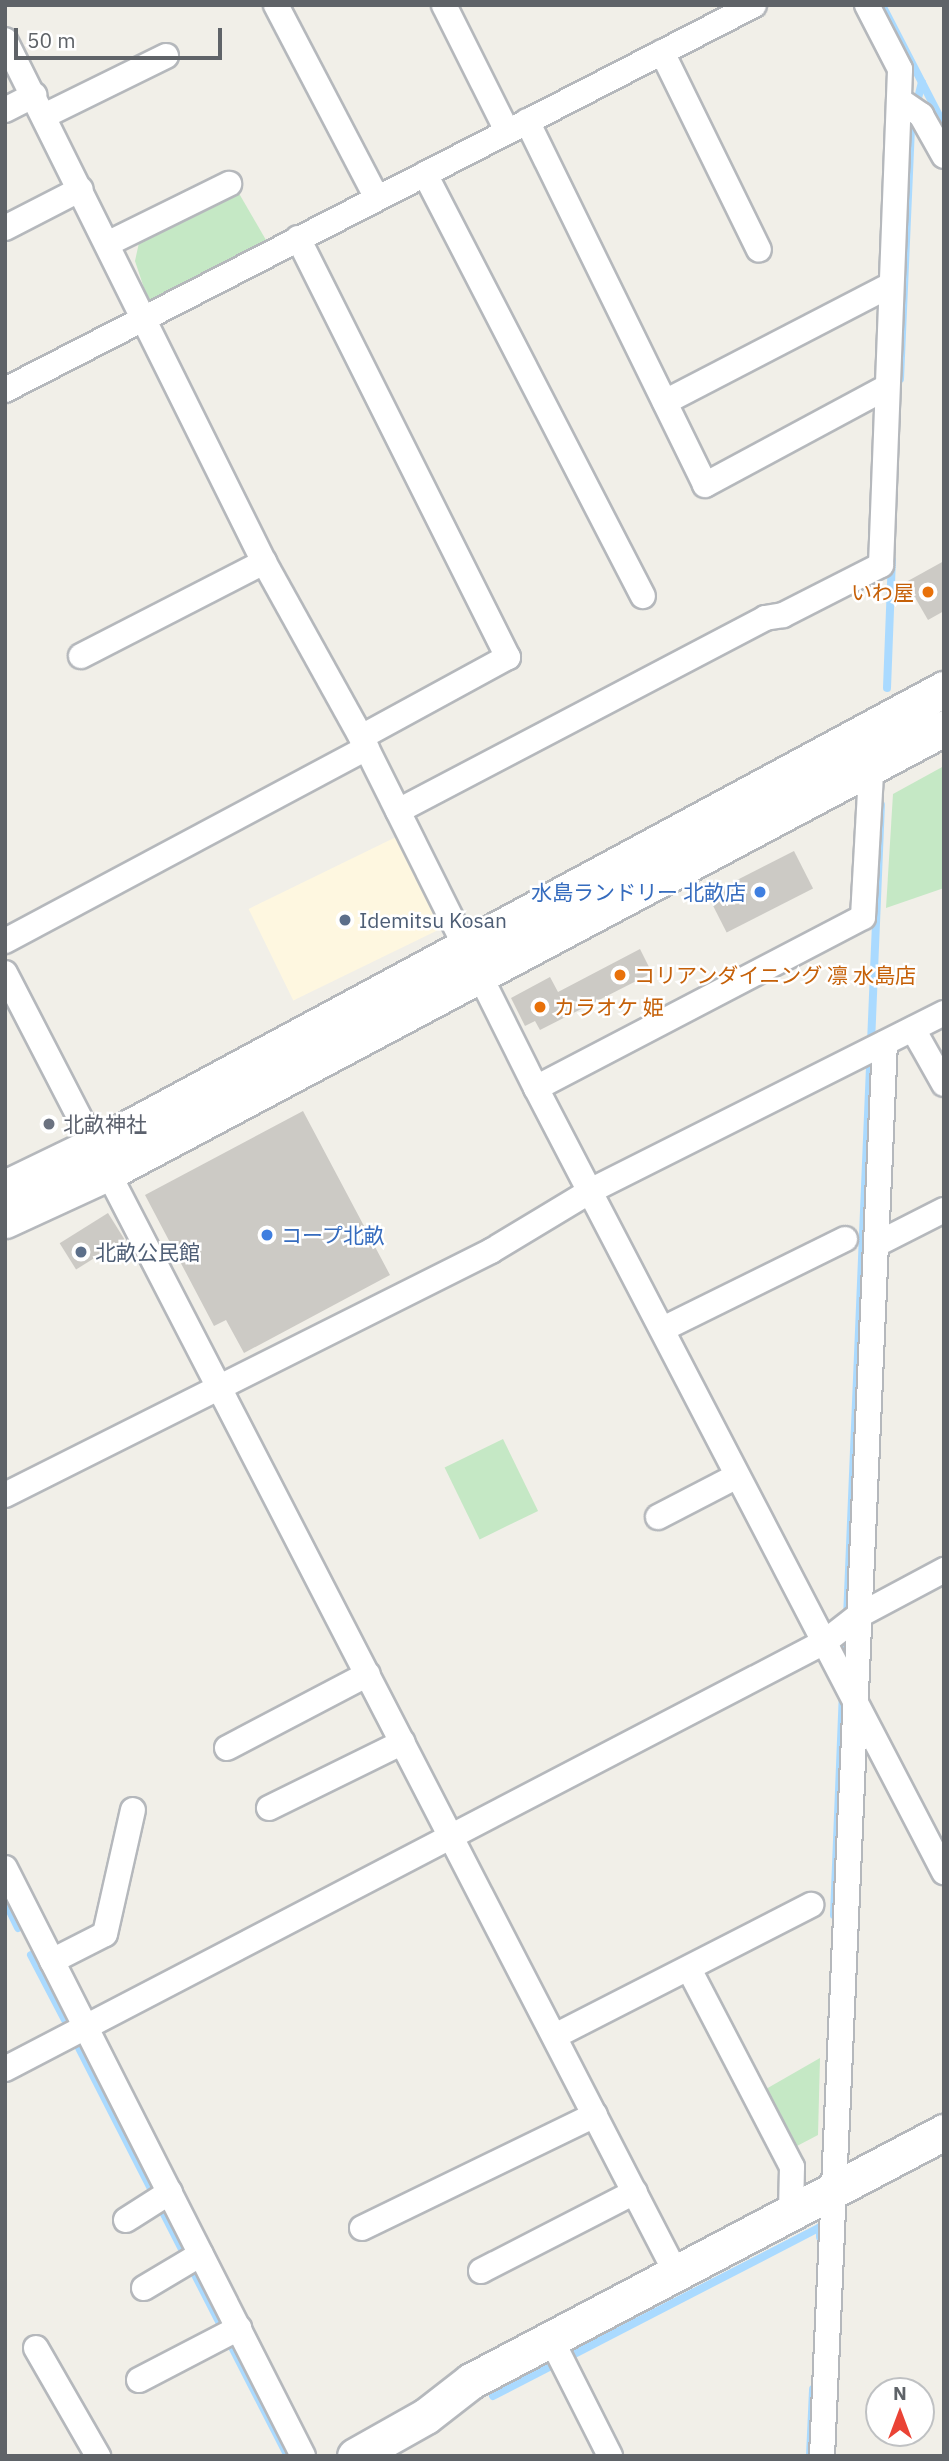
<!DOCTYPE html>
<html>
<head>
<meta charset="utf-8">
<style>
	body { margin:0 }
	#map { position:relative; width:949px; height:2461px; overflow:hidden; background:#f1efe8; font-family:"IBM Plex Sans","Noto Sans JP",sans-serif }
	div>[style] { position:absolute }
	.commercial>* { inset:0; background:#fef7e0; transform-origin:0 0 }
	.green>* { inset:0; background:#c5e8c5; transform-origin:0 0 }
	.stream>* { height:8px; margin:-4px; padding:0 4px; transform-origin:4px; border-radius:4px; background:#aadaff }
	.building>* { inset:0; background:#cccac5; transform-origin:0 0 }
	.roads { filter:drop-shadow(2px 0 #b5b8bc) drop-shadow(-2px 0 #b5b8bc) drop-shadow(0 2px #b5b8bc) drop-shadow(0 -2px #b5b8bc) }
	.street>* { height:24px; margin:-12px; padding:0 12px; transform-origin:12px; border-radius:12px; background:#fff }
	.secondary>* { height:35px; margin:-17.5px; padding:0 17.5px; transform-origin:17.5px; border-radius:17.5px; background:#fff }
	.dots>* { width:19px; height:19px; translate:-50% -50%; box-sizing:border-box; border:4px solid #fff; border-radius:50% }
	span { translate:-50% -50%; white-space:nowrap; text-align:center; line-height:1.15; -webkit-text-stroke:5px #fff; paint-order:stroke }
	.food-label { font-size:21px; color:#c56008 }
	.right { translate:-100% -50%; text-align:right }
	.left { translate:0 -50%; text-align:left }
	.shop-label { font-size:21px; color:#366cbe }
	.service-label { font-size:21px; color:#4e5e75 }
	.worship-label { font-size:21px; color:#5b616d }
	.frame { position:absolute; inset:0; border:7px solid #5f6368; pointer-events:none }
	.north { position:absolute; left:865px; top:2377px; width:70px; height:70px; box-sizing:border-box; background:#fff; border:2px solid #bfc1c3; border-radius:50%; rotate:0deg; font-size:19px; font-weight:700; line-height:28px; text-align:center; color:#5f6368 }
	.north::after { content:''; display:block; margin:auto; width:24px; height:32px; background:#ea4335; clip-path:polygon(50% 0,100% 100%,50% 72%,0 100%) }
	.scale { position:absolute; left:14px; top:28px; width:208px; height:32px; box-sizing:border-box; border:4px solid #5f6368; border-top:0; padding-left:9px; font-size:21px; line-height:24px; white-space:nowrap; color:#5f6368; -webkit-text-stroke:5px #fff; paint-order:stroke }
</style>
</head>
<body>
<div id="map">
	<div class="commercial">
		<i style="left:396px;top:837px;width:102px;height:164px;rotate:64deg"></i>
	</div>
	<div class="green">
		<i style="clip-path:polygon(237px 190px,266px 240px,149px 303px,135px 261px,140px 238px)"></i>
		<i style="clip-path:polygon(944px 766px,944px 888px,886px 908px,893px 794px)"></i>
		<i style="left:503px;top:1439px;width:80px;height:65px;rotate:64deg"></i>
		<i style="clip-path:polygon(820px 2058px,818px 2135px,797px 2146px,766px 2089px)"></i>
	</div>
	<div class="stream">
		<i style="left:882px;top:5px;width:135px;rotate:62.7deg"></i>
		<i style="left:900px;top:379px;width:252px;rotate:-87.5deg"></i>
		<i style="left:911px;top:127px;width:46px;rotate:-76.3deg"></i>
		<i style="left:887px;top:688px;width:128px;rotate:-87.8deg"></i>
		<i style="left:847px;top:1618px;width:814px;rotate:-87.61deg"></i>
		<i style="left:845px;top:1663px;width:33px;rotate:-88deg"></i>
		<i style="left:5px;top:1901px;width:30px;rotate:64deg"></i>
		<i style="left:834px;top:1915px;width:222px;rotate:-87.7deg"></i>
		<i style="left:31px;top:1955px;width:73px;rotate:62.4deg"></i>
		<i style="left:79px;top:2048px;width:458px;rotate:62.9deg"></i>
		<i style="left:493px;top:2396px;width:368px;rotate:-27.3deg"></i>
		<i style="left:820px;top:2227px;width:10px;rotate:90deg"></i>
		<i style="left:810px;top:2456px;width:67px;rotate:-87.4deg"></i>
	</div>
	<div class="building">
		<i style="clip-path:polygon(944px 561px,944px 611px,928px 620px,906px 582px)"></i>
		<i style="left:794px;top:851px;width:42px;height:97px;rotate:63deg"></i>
		<i style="clip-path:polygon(640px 949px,652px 973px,540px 1030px,535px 1021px,525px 1026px,511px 998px,550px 977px,558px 992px)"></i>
		<i style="clip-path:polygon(303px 1111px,390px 1275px,244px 1353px,226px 1320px,214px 1326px,145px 1195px)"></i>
		<i style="left:108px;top:1213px;width:31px;height:57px;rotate:58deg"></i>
	</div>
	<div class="roads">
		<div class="street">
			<i style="left:276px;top:5px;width:218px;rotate:62.4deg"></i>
			<i style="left:444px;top:5px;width:141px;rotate:63.4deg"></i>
			<i style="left:5px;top:40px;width:583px;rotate:63.61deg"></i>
			<i style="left:264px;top:562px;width:200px;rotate:61deg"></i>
			<i style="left:361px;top:737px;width:392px;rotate:63.5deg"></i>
			<i style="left:536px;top:1088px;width:884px;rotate:62.51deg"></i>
			<i style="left:662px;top:52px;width:220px;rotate:63.9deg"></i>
			<i style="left:899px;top:100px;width:27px;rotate:34deg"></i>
			<i style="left:921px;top:115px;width:47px;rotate:60.7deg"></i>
			<i style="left:5px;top:110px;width:33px;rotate:-27deg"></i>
			<i style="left:44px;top:116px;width:136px;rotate:-26.2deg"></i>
			<i style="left:527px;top:121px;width:405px;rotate:63.9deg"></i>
			<i style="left:705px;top:485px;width:204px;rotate:-28.3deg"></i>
			<i style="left:425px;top:174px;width:475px;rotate:62.7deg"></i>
			<i style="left:5px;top:228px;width:85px;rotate:-27.2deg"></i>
			<i style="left:298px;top:238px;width:469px;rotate:63.4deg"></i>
			<i style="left:508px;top:657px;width:167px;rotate:151.4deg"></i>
			<i style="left:109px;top:243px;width:134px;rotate:-26.2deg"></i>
			<i style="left:5px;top:390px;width:842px;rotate:-27.2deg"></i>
			<i style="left:665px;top:402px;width:250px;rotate:-27.4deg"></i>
			<i style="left:81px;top:656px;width:206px;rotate:-27.2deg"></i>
			<i style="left:398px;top:811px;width:415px;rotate:-27.7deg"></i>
			<i style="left:765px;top:618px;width:18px;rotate:-9deg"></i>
			<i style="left:783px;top:615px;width:110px;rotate:-27deg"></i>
			<i style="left:881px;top:565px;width:496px;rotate:-87.8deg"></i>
			<i style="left:900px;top:69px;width:72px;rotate:-117.3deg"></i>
			<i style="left:5px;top:941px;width:410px;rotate:-28.1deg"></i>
			<i style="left:5px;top:973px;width:1463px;rotate:62.7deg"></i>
			<i style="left:913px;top:1029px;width:63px;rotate:60.6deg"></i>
			<i style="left:536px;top:1088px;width:369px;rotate:-27.6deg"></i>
			<i style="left:863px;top:917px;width:160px;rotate:-86.8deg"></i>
			<i style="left:877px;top:1244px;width:75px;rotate:-26.9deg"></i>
			<i style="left:663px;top:1329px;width:203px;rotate:-26.3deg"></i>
			<i style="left:5px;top:1495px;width:544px;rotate:-26.66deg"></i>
			<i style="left:491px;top:1251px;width:118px;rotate:-31.1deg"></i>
			<i style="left:592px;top:1190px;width:394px;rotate:-26.7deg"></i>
			<i style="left:658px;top:1517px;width:89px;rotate:-27.4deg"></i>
			<i style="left:227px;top:1748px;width:159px;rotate:-27.7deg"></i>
			<i style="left:269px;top:1808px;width:149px;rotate:-26.2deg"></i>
			<i style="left:5px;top:1868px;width:659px;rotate:63.12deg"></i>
			<i style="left:52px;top:1961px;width:59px;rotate:-27deg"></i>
			<i style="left:105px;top:1934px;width:127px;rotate:-77.3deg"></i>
			<i style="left:689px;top:1969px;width:223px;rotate:62.5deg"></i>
			<i style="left:792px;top:2167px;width:45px;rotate:91.3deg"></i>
			<i style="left:555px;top:2036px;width:288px;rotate:-27.1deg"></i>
			<i style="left:5px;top:2069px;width:926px;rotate:-27.53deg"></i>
			<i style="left:826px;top:1641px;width:41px;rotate:-38deg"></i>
			<i style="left:858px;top:1616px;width:98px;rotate:-28.1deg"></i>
			<i style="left:126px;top:2220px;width:52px;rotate:-32.5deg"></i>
			<i style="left:362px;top:2228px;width:259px;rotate:-25.9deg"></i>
			<i style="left:481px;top:2271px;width:173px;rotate:-27.2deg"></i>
			<i style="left:144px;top:2288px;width:66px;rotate:-30.8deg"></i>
			<i style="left:551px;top:2339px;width:131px;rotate:63.2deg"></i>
			<i style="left:36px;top:2348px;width:125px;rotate:60.1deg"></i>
			<i style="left:139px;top:2380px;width:113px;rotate:-27.5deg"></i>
			<i style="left:822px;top:2456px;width:1414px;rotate:-87.45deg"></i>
		</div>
		<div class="secondary">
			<i style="left:5px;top:1188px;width:127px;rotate:-25.8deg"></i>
			<i style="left:119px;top:1133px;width:937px;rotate:-28.29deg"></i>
			<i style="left:5px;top:1220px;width:112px;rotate:-24.7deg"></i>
			<i style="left:107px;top:1173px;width:948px;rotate:-28deg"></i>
			<i style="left:355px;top:2456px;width:81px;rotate:-29.4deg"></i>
			<i style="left:426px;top:2416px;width:57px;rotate:-37.9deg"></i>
			<i style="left:471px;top:2381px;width:535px;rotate:-27.76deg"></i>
		</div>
	</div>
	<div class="dots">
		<i style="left:928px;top:592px;background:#e8710a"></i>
		<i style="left:760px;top:892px;background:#3f7fe0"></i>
		<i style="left:345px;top:920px;background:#5c6f8a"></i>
		<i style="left:620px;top:975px;background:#e8710a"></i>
		<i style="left:540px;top:1007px;background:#e8710a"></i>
		<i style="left:49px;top:1124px;background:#6b7280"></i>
		<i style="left:267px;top:1235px;background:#3f7fe0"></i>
		<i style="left:81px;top:1252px;background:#5c6f8a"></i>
	</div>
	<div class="food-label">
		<span class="right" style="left:914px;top:592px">いわ屋</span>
		<span class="left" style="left:634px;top:975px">コリアンダイニング 凛 水島店</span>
		<span class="left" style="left:554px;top:1007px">カラオケ 姫</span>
	</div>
	<div class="shop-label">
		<span class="right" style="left:746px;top:892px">水島ランドリー 北畝店</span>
		<span class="left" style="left:281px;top:1235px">コープ北畝</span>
	</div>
	<div class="service-label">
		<span class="left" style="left:359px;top:920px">Idemitsu Kosan</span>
		<span class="left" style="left:95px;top:1252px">北畝公民館</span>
	</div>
	<div class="worship-label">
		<span class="left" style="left:63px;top:1124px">北畝神社</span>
	</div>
	<div class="frame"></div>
	<div class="north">N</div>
	<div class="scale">50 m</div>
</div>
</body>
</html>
